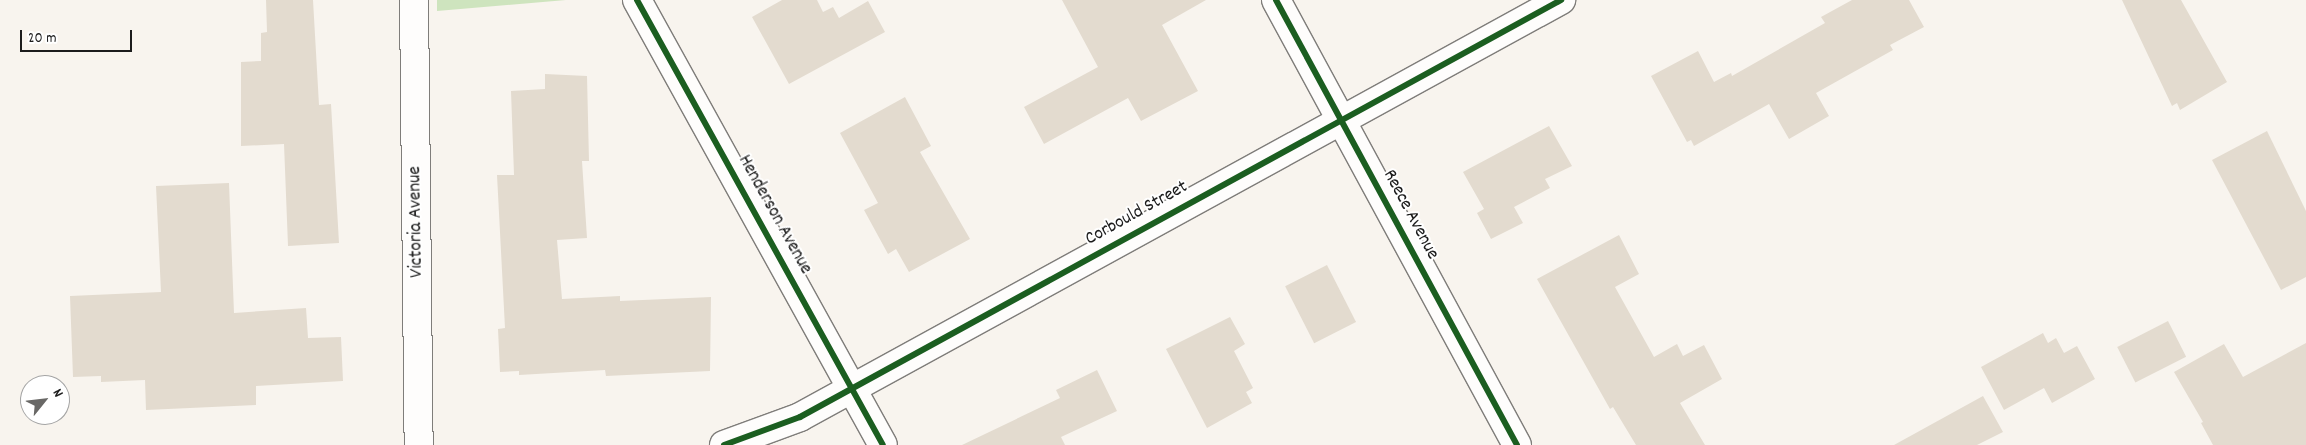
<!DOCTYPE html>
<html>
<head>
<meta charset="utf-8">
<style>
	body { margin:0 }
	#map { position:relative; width:2306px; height:445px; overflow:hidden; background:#f8f4ee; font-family:Dekko,sans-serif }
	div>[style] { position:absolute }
	.green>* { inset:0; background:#cee4be }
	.building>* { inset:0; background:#e3dbcf; transform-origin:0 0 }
	.roads { filter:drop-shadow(1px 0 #7f7d7a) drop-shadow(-1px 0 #7f7d7a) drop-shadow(0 1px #7f7d7a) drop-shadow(0 -1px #7f7d7a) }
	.street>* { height:28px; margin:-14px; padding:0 14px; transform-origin:14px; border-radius:14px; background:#fefdfc }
	.cycleway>* { height:6px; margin:-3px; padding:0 3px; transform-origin:3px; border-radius:3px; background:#1b5e20 }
	span { translate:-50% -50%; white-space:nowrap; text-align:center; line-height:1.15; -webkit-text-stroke:4px #fff; paint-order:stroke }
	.street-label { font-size:19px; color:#1c1c1c }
	.north { position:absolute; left:20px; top:375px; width:50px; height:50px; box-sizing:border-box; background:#fff; border:1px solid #a4a4a4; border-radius:50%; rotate:61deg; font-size:14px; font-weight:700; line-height:20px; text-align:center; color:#1c1c1c }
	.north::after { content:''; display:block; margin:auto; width:18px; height:22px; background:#696866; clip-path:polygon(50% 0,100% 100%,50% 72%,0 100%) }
	.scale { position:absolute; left:20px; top:30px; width:112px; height:22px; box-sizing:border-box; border:2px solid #1c1c1c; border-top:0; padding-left:6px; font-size:15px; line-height:18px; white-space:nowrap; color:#1c1c1c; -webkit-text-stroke:4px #fff; paint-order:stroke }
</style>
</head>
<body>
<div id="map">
	<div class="green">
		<i style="clip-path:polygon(437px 0,566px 0,437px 11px)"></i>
	</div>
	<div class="building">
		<i style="clip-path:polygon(266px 0,313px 0,319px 105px,331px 104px,339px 243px,288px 246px,284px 144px,241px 146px,241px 62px,261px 61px,261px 33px,267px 32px)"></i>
		<i style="clip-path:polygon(782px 0,817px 0,823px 12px,833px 7px,839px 18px,868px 1px,885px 32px,789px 84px,752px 17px)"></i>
		<i style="clip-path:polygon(1062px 0,1206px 0,1162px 25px,1198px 91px,1141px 121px,1128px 98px,1044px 144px,1024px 107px,1098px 67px)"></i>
		<i style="clip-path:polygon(1852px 0,1909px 0,1924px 27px,1890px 45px,1893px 50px,1816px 93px,1829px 116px,1789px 139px,1769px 104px,1694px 146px,1691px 140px,1687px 142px,1651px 76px,1698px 51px,1714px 82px,1731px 73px,1732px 76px,1825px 23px,1821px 17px)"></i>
		<i style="clip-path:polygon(2122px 0,2181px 0,2227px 82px,2180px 110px,2177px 103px,2172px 106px)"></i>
		<i style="clip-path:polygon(545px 74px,587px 76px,589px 161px,582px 161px,587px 238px,557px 240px,562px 299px,620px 296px,620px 301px,711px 297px,710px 371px,606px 376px,605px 370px,519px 375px,519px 371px,500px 372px,498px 329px,505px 328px,497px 175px,514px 175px,511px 91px,545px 89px)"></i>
		<i style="clip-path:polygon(905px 97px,931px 146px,920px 152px,970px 239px,909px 272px,896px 249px,888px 254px,864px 210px,878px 203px,840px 133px)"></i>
		<i style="clip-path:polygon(1549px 126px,1572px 166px,1545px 179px,1550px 188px,1514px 207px,1523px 223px,1491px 239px,1477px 213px,1484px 209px,1463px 172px)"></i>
		<i style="clip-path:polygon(2267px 131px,2306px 211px,2306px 277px,2281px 290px,2212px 160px)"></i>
		<i style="clip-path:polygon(229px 183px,234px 313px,306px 308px,308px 338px,341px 337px,343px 381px,256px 386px,256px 405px,146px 410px,145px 380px,101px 382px,101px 376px,73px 377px,70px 296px,161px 292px,156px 186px)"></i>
		<i style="clip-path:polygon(1619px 235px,1639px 274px,1615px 287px,1654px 357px,1677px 344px,1683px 356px,1704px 345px,1722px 379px,1680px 403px,1705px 445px,1636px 445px,1613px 407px,1610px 409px,1537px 279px)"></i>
		<i style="left:1327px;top:265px;width:64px;height:47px;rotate:63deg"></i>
		<i style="clip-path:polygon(1230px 317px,1245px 344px,1234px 351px,1253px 388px,1246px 392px,1252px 403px,1207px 428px,1166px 349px)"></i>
		<i style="left:2168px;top:321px;width:40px;height:57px;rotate:63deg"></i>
		<i style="clip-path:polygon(2043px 333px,2048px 343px,2056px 338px,2064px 353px,2077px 346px,2095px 379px,2052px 403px,2044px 388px,2004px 410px,1981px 367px)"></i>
		<i style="clip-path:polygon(2306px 343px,2306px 445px,2213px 445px,2201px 423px,2203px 422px,2174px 372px,2224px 344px,2243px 377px)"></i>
		<i style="clip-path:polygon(1097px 370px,1117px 411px,1061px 437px,1065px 445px,962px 445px,1060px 398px,1056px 390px)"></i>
		<i style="clip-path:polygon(1983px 396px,2003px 432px,1977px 445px,1894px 445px)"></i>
	</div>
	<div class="roads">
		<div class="street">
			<i style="left:414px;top:0;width:445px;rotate:89.4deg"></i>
			<i style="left:637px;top:0;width:508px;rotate:61.07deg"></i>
			<i style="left:1276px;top:0;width:506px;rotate:61.56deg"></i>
			<i style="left:724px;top:445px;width:81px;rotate:-20.2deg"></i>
			<i style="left:800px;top:417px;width:868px;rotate:-28.72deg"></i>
		</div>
	</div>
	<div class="cycleway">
		<i style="left:637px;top:0;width:508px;rotate:61.07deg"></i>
		<i style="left:1276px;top:0;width:506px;rotate:61.56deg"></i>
		<i style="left:724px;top:445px;width:81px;rotate:-20.2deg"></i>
		<i style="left:800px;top:417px;width:868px;rotate:-28.72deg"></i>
	</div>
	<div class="street-label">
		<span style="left:1137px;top:214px;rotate:-29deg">Corbould Street</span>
		<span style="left:774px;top:215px;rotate:61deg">Henderson Avenue</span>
		<span style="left:1410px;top:215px;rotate:62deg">Reece Avenue</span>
		<span style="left:417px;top:222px;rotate:-91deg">Victoria Avenue</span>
	</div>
	<div class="north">N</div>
	<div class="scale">20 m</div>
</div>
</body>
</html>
